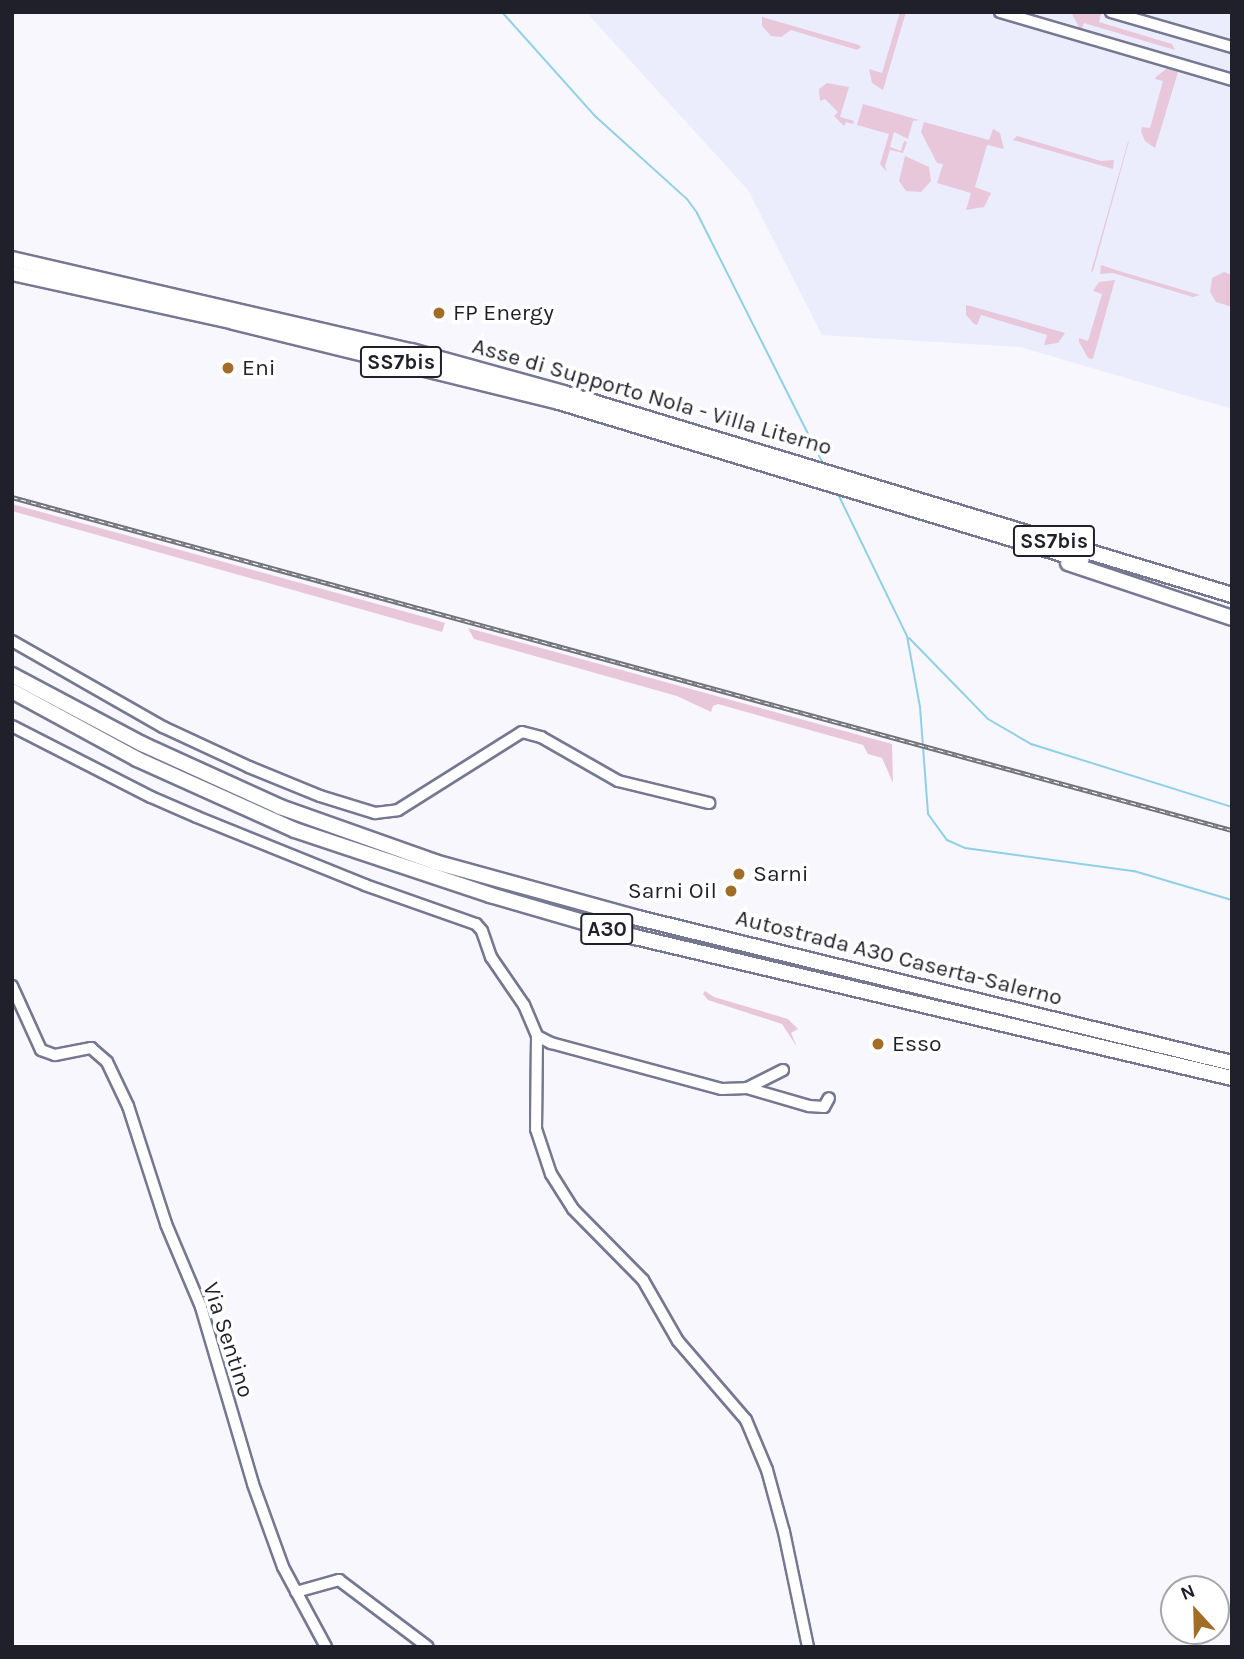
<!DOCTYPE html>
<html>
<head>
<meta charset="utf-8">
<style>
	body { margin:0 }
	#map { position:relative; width:1244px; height:1659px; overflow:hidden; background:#f7f7fd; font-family:Karla,sans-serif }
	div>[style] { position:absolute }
	.built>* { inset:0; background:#ebedfc }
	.green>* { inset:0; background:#e8c7db }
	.stream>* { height:2px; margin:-1px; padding:0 1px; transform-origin:1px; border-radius:1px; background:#90d0e7 }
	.roads { filter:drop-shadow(2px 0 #767892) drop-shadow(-2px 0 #767892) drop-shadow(0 2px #767892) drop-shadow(0 -2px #767892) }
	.minor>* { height:10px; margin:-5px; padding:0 5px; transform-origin:5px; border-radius:5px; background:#fff }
	.highway>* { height:14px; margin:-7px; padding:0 7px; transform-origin:7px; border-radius:7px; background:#fff }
	.rail>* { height:4.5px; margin-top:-2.25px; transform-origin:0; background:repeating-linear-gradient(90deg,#fff 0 5px,#72727b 0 10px); box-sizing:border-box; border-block:2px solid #72727b }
	.dots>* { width:19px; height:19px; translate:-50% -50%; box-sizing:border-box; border:4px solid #fff; border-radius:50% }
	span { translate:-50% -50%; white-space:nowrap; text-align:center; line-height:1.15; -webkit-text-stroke:7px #fff; paint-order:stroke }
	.shield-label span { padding:2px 5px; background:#fff; border:2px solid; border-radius:5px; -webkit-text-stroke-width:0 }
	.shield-label { font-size:21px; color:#1f202a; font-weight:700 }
	.poi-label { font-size:23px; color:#1f202a }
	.left { translate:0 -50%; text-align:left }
	.right { translate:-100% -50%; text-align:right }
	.street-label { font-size:23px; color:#1f202a }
	.frame { position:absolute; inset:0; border:14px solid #1f202a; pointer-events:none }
	.north { position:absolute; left:1160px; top:1575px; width:70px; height:70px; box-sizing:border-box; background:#fff; border:2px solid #a5a6aa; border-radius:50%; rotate:338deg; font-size:19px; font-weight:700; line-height:28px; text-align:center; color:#1f202a }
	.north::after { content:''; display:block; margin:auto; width:24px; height:32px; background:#a26d27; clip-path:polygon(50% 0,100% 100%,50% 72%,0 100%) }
</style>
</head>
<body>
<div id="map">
	<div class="built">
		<i style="clip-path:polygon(586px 12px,1232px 12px,1232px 409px,1020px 347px,822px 335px,748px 190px)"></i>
	</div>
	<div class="green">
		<i style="clip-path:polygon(900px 12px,906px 12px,883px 90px,872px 83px,869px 69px,882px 73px)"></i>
		<i style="clip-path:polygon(1071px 12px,1101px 14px,1099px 22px,1172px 44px,1175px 50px,1084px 23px,1081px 31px)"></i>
		<i style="clip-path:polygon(762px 17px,859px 45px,861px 47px,857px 50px,791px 30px,781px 37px,771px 36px,762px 26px)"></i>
		<i style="clip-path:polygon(1169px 67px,1179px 69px,1155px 148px,1145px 141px,1141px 131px,1142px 127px,1150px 128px,1163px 81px,1155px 79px,1157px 76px)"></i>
		<i style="clip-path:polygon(827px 83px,849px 87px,840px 117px,854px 121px,853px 124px,846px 122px,844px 126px,834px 116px,838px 112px,825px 99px,820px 101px,819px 89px)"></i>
		<i style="clip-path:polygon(863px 104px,919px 120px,913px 121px,908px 139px,894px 132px,890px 147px,901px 151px,904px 141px,907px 142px,903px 153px,890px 150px,885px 166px,887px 172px,880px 164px,889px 134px,857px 125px)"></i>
		<i style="clip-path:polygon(924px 122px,989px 140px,993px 129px,1000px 133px,1004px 149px,987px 145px,975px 187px,991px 193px,984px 207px,966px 210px,971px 193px,937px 183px,943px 164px,937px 163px,921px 132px)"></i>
		<i style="clip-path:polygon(1017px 136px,1101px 161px,1114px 160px,1113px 169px,1013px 140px)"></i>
		<i style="clip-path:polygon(1129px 141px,1093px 271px,1091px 272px,1128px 142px)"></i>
		<i style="clip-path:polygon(905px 156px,929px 167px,931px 181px,921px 192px,906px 191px,899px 181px)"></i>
		<i style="clip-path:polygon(1101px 265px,1119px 271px,1200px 295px,1193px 297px,1113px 273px,1100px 274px)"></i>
		<i style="clip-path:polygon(1224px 272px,1232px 275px,1232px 307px,1216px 302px,1210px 292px,1212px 278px)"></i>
		<i style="clip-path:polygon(1115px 280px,1093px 359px,1088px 358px,1079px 342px,1079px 338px,1088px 341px,1102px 294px,1093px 291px,1099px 282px)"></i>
		<i style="clip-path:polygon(966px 305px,974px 307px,1065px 333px,1058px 343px,1044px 345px,1047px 335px,981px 315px,977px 325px,974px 324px,966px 315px)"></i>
		<i style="clip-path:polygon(12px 504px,432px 619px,445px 623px,442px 632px,12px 511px)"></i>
		<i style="clip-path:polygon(468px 628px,892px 744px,893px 783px,882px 758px,868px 754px,863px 745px,718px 704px,713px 706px,711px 712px,677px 696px,474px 639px)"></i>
		<i style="clip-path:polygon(705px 991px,714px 997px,788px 1019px,798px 1029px,791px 1033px,797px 1047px,782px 1024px,708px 1000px,703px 994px)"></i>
	</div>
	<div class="stream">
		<i style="left:502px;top:12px;width:140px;rotate:48.2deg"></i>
		<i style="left:595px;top:116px;width:124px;rotate:42.1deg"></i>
		<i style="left:687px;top:199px;width:17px;rotate:54deg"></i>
		<i style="left:697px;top:213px;width:282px;rotate:63.3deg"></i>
		<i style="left:837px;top:492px;width:160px;rotate:64.1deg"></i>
		<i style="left:907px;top:636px;width:72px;rotate:79.6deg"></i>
		<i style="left:920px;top:707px;width:107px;rotate:85.7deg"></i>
		<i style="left:928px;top:814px;width:32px;rotate:54deg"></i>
		<i style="left:947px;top:840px;width:20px;rotate:24deg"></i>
		<i style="left:965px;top:848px;width:171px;rotate:7.8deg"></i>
		<i style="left:1134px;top:871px;width:102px;rotate:16.5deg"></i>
		<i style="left:909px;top:638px;width:113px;rotate:45.7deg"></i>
		<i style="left:988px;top:719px;width:50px;rotate:30.2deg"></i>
		<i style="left:1031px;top:744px;width:211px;rotate:17.4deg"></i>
	</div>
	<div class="roads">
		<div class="minor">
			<i style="left:1000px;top:12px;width:242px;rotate:16.3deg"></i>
			<i style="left:1111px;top:12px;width:126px;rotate:16.1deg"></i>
			<i style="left:12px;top:641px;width:174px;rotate:29.7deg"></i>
			<i style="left:163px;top:727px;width:95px;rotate:24.9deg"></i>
			<i style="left:249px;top:767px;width:77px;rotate:22.2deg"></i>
			<i style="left:320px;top:796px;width:58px;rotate:17.2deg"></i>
			<i style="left:375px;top:813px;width:23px;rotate:-7deg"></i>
			<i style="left:398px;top:810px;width:146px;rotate:-32.2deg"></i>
			<i style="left:522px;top:732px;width:20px;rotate:15deg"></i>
			<i style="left:541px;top:737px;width:89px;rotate:29.7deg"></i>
			<i style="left:618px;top:781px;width:94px;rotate:13.6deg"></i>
			<i style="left:12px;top:726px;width:156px;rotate:27.1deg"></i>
			<i style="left:151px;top:797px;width:50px;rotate:23.5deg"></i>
			<i style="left:197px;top:817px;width:181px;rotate:22deg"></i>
			<i style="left:365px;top:885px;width:118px;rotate:19.4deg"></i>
			<i style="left:476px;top:924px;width:9px;rotate:49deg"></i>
			<i style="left:482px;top:931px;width:28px;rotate:71deg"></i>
			<i style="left:491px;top:957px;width:58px;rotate:55.5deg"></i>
			<i style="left:524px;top:1005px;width:34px;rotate:67deg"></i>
			<i style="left:537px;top:1036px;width:16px;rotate:27deg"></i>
			<i style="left:551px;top:1043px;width:177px;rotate:15.1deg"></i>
			<i style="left:722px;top:1089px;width:25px;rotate:-2deg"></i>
			<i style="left:12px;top:986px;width:70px;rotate:65.6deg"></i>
			<i style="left:41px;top:1050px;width:15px;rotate:20deg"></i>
			<i style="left:55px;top:1055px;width:37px;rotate:-11deg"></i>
			<i style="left:91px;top:1048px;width:21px;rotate:41deg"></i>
			<i style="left:107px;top:1062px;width:49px;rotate:64.5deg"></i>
			<i style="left:128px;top:1106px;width:124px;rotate:72.1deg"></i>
			<i style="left:166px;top:1224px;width:90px;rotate:67.1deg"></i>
			<i style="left:201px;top:1307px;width:184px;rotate:73.6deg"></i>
			<i style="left:253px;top:1484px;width:88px;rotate:70.1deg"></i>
			<i style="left:283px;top:1567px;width:91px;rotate:61.7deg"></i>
			<i style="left:537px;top:1036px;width:93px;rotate:90.6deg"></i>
			<i style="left:536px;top:1129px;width:47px;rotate:71.6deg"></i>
			<i style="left:551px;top:1174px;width:41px;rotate:57.8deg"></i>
			<i style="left:573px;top:1209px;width:100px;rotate:45.4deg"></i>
			<i style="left:643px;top:1280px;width:70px;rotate:60.2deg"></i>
			<i style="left:678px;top:1341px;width:104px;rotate:49.3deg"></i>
			<i style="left:746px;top:1420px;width:54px;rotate:67.2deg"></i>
			<i style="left:767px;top:1470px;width:64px;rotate:74.7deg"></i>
			<i style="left:784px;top:1532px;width:117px;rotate:78.2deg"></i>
			<i style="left:783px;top:1070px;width:40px;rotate:153.4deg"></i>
			<i style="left:747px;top:1088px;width:65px;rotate:16.2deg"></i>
			<i style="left:809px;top:1106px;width:15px;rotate:4deg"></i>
			<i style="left:824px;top:1107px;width:10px;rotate:-61deg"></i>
			<i style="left:296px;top:1592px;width:45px;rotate:-15.6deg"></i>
			<i style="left:339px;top:1580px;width:111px;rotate:37deg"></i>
		</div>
		<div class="highway">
			<i style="left:12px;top:259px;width:410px;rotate:13deg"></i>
			<i style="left:412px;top:351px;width:157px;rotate:15.5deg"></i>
			<i style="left:563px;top:393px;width:699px;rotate:16.8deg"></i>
			<i style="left:12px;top:273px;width:227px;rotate:12.4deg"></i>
			<i style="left:234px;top:322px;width:335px;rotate:13.8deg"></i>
			<i style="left:559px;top:402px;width:546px;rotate:16.81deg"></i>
			<i style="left:1068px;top:563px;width:173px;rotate:18.5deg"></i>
			<i style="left:12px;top:675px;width:147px;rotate:28deg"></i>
			<i style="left:142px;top:744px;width:152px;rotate:24.5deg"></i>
			<i style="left:280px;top:807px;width:164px;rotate:19.5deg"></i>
			<i style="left:435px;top:862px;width:211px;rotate:15.4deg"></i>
			<i style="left:638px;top:918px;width:611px;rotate:13.72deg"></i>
			<i style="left:12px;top:691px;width:142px;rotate:28.5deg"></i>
			<i style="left:137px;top:759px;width:173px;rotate:24.2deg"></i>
			<i style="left:295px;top:830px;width:206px;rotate:18.4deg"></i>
			<i style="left:490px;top:895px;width:151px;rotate:16.2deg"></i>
			<i style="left:635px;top:937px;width:613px;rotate:13.29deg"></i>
		</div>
	</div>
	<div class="rail">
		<i style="left:12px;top:497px;width:1265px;rotate:15.27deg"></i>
	</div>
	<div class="dots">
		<i style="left:439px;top:313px;background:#a26d27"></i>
		<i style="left:228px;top:368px;background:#a26d27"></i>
		<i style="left:739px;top:874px;background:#a26d27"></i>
		<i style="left:731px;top:891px;background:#a26d27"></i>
		<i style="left:878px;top:1044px;background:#a26d27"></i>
	</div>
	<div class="shield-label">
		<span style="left:401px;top:362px">SS7bis</span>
		<span style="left:1054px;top:541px">SS7bis</span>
		<span style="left:607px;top:929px">A30</span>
	</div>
	<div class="poi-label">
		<span class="left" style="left:453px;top:313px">FP Energy</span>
		<span class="left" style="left:242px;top:368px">Eni</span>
		<span class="left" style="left:753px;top:874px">Sarni</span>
		<span class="right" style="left:717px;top:891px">Sarni Oil</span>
		<span class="left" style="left:892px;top:1044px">Esso</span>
	</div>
	<div class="street-label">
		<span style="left:652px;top:397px;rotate:16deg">Asse di Supporto Nola - Villa Literno</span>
		<span style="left:899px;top:958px;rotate:14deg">Autostrada A30 Caserta-Salerno</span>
		<span style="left:228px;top:1340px;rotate:72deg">Via Sentino</span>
	</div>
	<div class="frame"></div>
	<div class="north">N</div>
</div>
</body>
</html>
